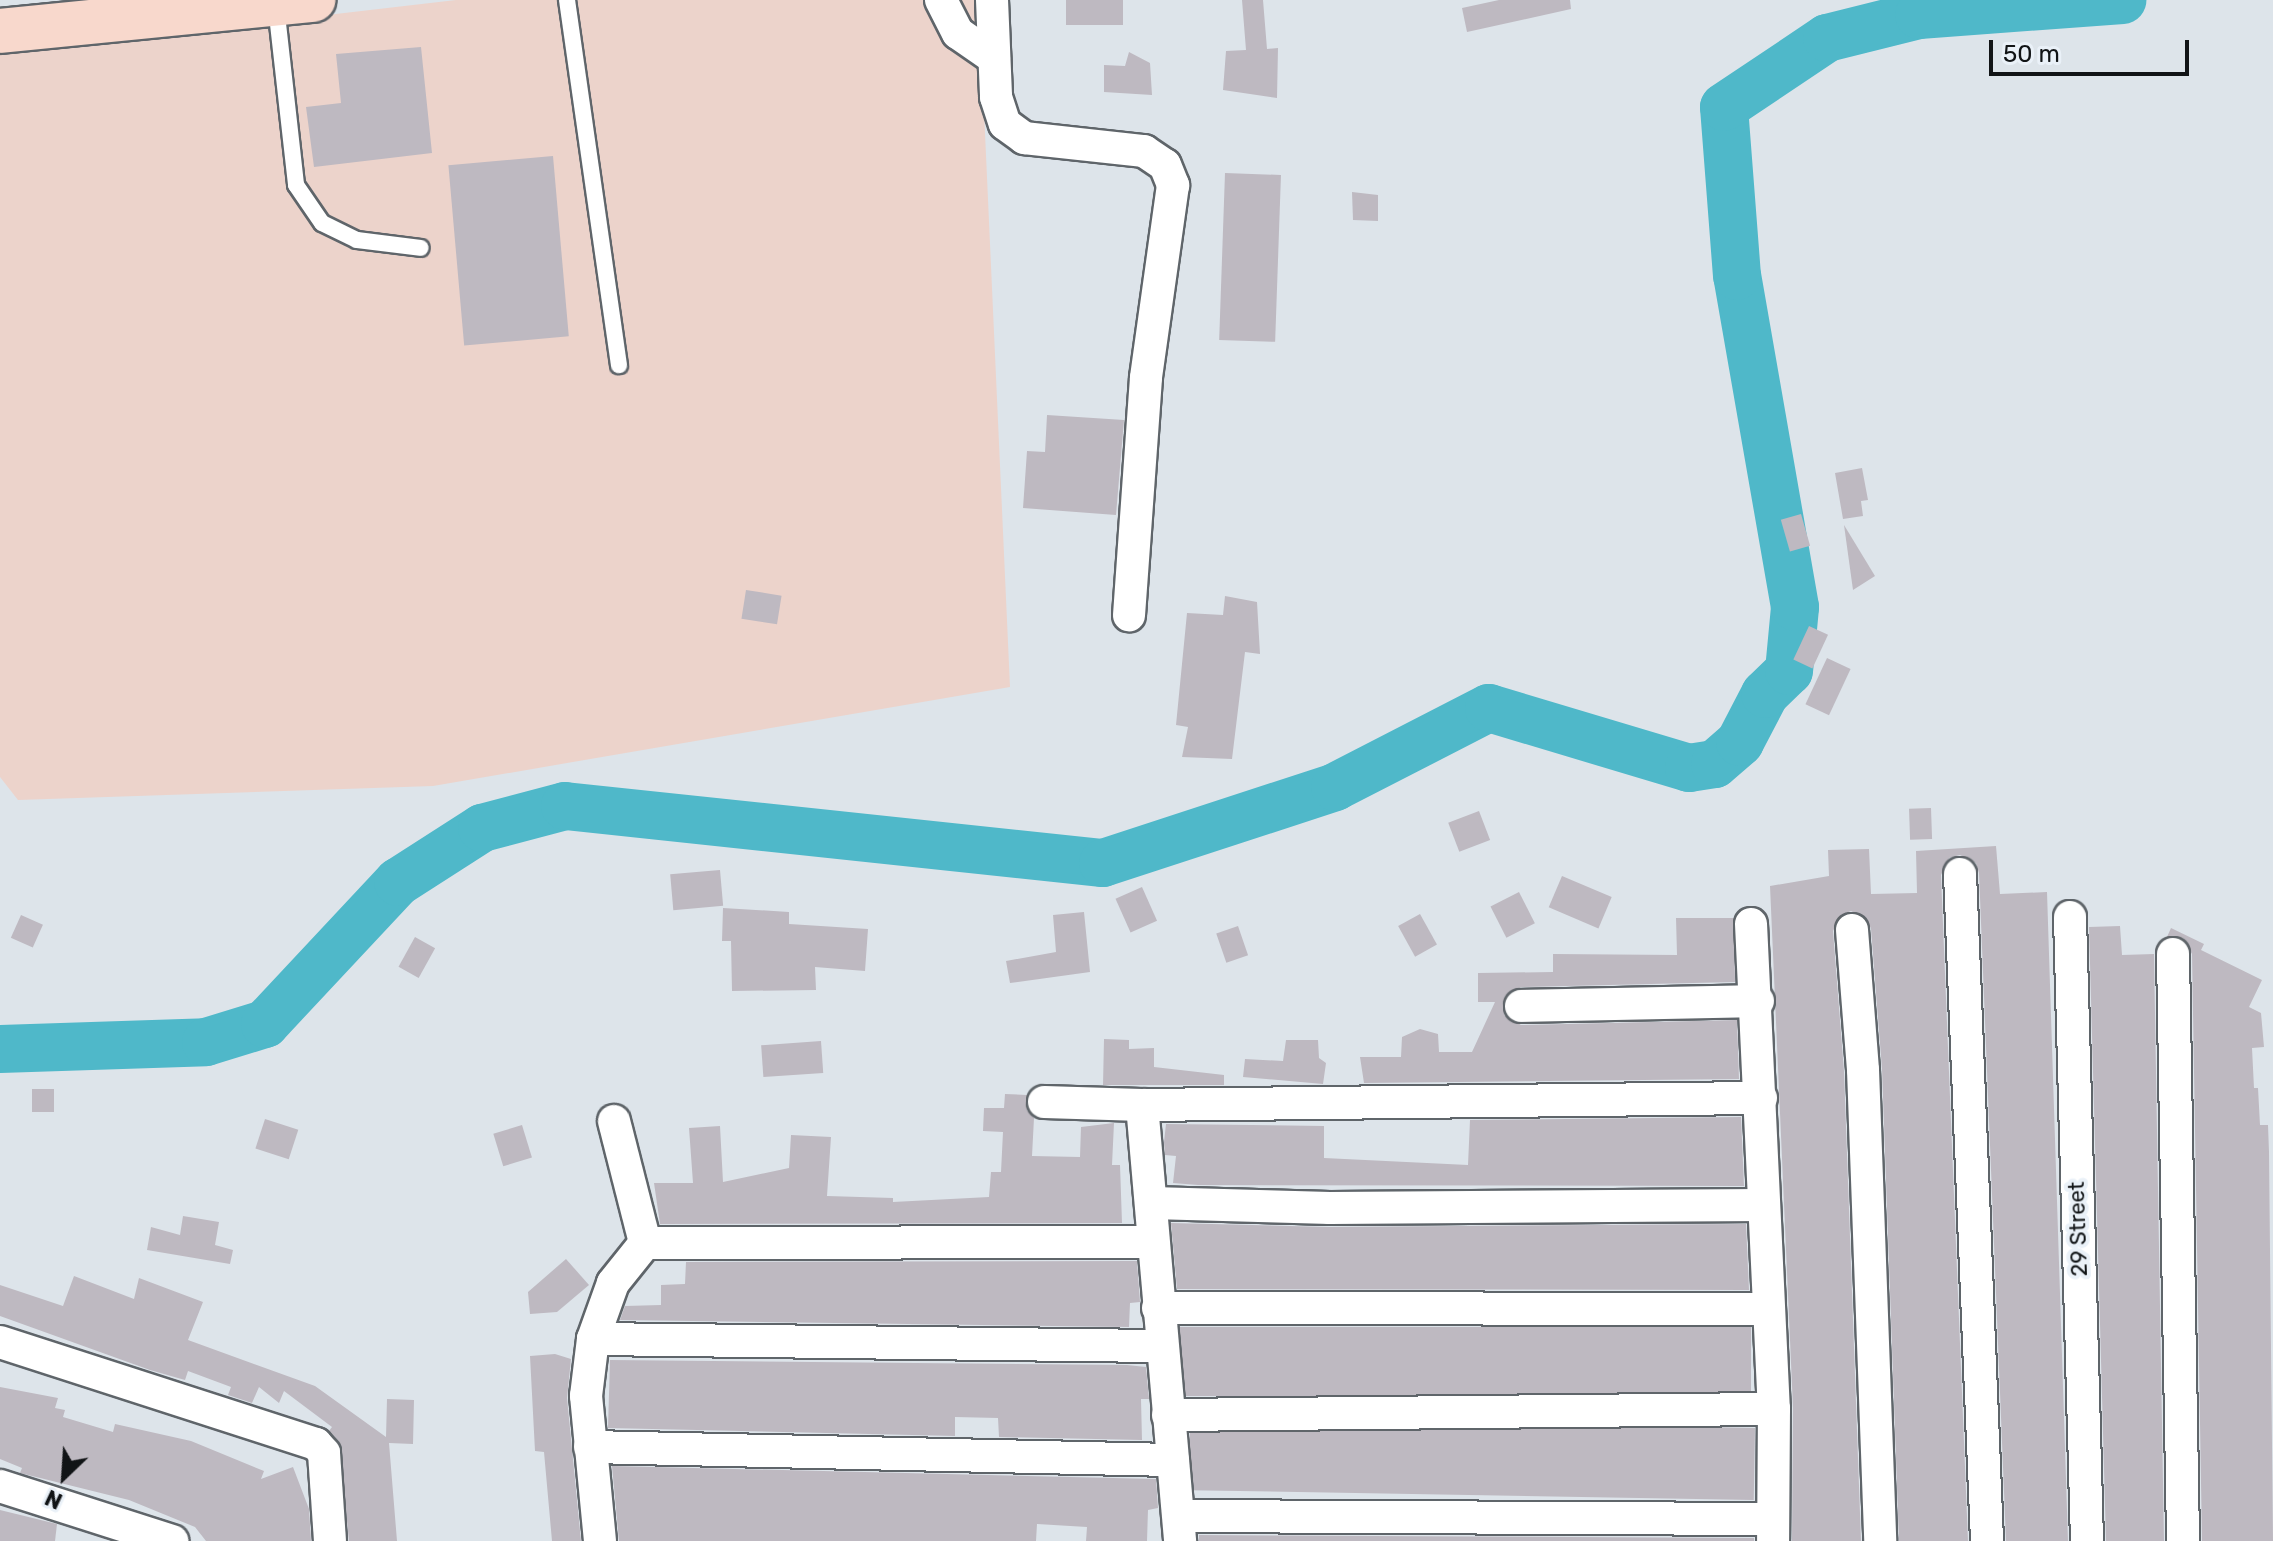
<!DOCTYPE html>
<html>
<head>
<meta charset="utf-8">
<style>
	body { margin:0 }
	#map { position:relative; width:2273px; height:1541px; overflow:hidden; background:#dde4ea; font-family:Rubik,sans-serif }
	div>[style] { position:absolute }
	.industrial>* { inset:0; background:#ecd3cb }
	.river>* { height:48px; margin:-24px; padding:0 24px; transform-origin:24px; border-radius:24px; background:#4fb8c9 }
	.building>* { inset:0; background:#beb9c1; transform-origin:0 0 }
	.roads { filter:drop-shadow(2px 0 #5f656a) drop-shadow(-2px 0 #5f656a) drop-shadow(0 2px #5f656a) drop-shadow(0 -2px #5f656a) }
	.lane>* { height:16px; margin:-8px; padding:0 8px; transform-origin:8px; border-radius:8px; background:#fff }
	.street>* { height:32px; margin:-16px; padding:0 16px; transform-origin:16px; border-radius:16px; background:#fff }
	.secondary>* { height:44px; margin:-22px; padding:0 22px; transform-origin:22px; border-radius:22px; background:#f8d8cc }
	span { translate:-50% -50%; white-space:nowrap; text-align:center; line-height:1.15; -webkit-text-stroke:8px #eaf1f8; paint-order:stroke }
	.street-label { font-size:22px; color:#111416 }
	.north { position:absolute; left:24px; top:1437px; width:80px; height:80px; -webkit-text-stroke:6px #eaf1f8; paint-order:stroke; rotate:205deg; font-size:22px; font-weight:700; line-height:32px; text-align:center; color:#111416 }
	.north::after { content:''; display:block; margin:auto; width:28px; height:36px; background:#111416; clip-path:polygon(50% 0,100% 100%,50% 72%,0 100%) }
	.scale { position:absolute; left:1989px; top:40px; width:200px; height:36px; box-sizing:border-box; border:4px solid #111416; border-top:0; padding-left:10px; font-size:24px; line-height:28px; white-space:nowrap; color:#111416; -webkit-text-stroke:6px #eaf1f8; paint-order:stroke }
</style>
</head>
<body>
<div id="map">
	<div class="industrial">
		<i style="clip-path:polygon(456px 0,979px 0,1010px 687px,433px 786px,18px 800px,0 777px,0 53px)"></i>
	</div>
	<div class="river">
		<i style="left:0;top:1049px;width:206px;rotate:-1.9deg"></i>
		<i style="left:206px;top:1042px;width:62px;rotate:-17deg"></i>
		<i style="left:265px;top:1024px;width:195px;rotate:-46.9deg"></i>
		<i style="left:398px;top:882px;width:100px;rotate:-32.7deg"></i>
		<i style="left:482px;top:828px;width:86px;rotate:-14.8deg"></i>
		<i style="left:565px;top:806px;width:541px;rotate:6.05deg"></i>
		<i style="left:1103px;top:863px;width:244px;rotate:-18.1deg"></i>
		<i style="left:1335px;top:787px;width:173px;rotate:-27.2deg"></i>
		<i style="left:1489px;top:708px;width:209px;rotate:16.7deg"></i>
		<i style="left:1689px;top:768px;width:26px;rotate:-9deg"></i>
		<i style="left:1715px;top:764px;width:33px;rotate:-41deg"></i>
		<i style="left:1740px;top:742px;width:54px;rotate:-62.5deg"></i>
		<i style="left:1765px;top:694px;width:33px;rotate:-44deg"></i>
		<i style="left:1789px;top:671px;width:64px;rotate:-84.6deg"></i>
		<i style="left:1795px;top:607px;width:336px;rotate:-99.9deg"></i>
		<i style="left:1737px;top:276px;width:169px;rotate:-94.4deg"></i>
		<i style="left:1724px;top:107px;width:124px;rotate:-33.8deg"></i>
		<i style="left:1827px;top:38px;width:95px;rotate:-14deg"></i>
		<i style="left:1919px;top:15px;width:204px;rotate:-4.2deg"></i>
	</div>
	<div class="building">
		<i style="left:1066px;top:0;width:57px;height:25px"></i>
		<i style="clip-path:polygon(1242px 0,1263px 0,1267px 49px,1278px 48px,1277px 98px,1223px 90px,1226px 51px,1246px 50px)"></i>
		<i style="clip-path:polygon(1499px 0,1570px 0,1571px 9px,1467px 32px,1462px 8px)"></i>
		<i style="clip-path:polygon(421px 47px,432px 153px,314px 167px,306px 107px,341px 103px,336px 54px)"></i>
		<i style="clip-path:polygon(1129px 52px,1150px 63px,1152px 95px,1104px 92px,1104px 65px,1125px 66px)"></i>
		<i style="left:553px;top:156px;width:181px;height:105px;rotate:85deg"></i>
		<i style="left:1225px;top:173px;width:56px;height:167px;rotate:2deg"></i>
		<i style="clip-path:polygon(1352px 192px,1378px 195px,1378px 221px,1353px 220px)"></i>
		<i style="clip-path:polygon(1047px 415px,1124px 420px,1116px 515px,1023px 508px,1027px 451px,1045px 452px)"></i>
		<i style="clip-path:polygon(1862px 468px,1868px 500px,1861px 501px,1863px 516px,1843px 519px,1835px 473px)"></i>
		<i style="left:1801px;top:514px;width:33px;height:21px;rotate:74deg"></i>
		<i style="clip-path:polygon(1844px 525px,1875px 576px,1853px 590px)"></i>
		<i style="left:746px;top:590px;width:36px;height:29px;rotate:9deg"></i>
		<i style="clip-path:polygon(1225px 596px,1257px 602px,1260px 654px,1245px 652px,1232px 759px,1182px 757px,1188px 727px,1176px 725px,1187px 613px,1223px 615px)"></i>
		<i style="left:1809px;top:626px;width:21px;height:37px;rotate:25deg"></i>
		<i style="left:1827px;top:658px;width:26px;height:51px;rotate:25deg"></i>
		<i style="left:1931px;top:808px;width:31px;height:22px;rotate:88deg"></i>
		<i style="left:1479px;top:811px;width:31px;height:33px;rotate:69deg"></i>
		<i style="clip-path:polygon(1996px 846px,2000px 894px,2047px 892px,2068px 1541px,2006px 1541px,1979px 873px,1976px 863px,1960px 855px,1949px 858px,1941px 875px,1968px 1541px,1899px 1541px,1882px 1069px,1871px 929px,1867px 919px,1851px 911px,1841px 915px,1833px 931px,1844px 1071px,1861px 1541px,1792px 1541px,1793px 1408px,1770px 886px,1829px 876px,1828px 850px,1869px 849px,1871px 894px,1917px 893px,1916px 851px)"></i>
		<i style="left:720px;top:870px;width:36px;height:50px;rotate:85deg"></i>
		<i style="left:1562px;top:876px;width:54px;height:34px;rotate:23deg"></i>
		<i style="left:1142px;top:887px;width:37px;height:29px;rotate:66deg"></i>
		<i style="left:1519px;top:892px;width:35px;height:32px;rotate:63deg"></i>
		<i style="clip-path:polygon(723px 908px,789px 912px,789px 924px,868px 929px,865px 971px,815px 967px,816px 990px,732px 991px,731px 941px,722px 941px)"></i>
		<i style="clip-path:polygon(1084px 912px,1090px 972px,1010px 983px,1006px 961px,1056px 952px,1053px 915px)"></i>
		<i style="left:1420px;top:914px;width:35px;height:25px;rotate:61deg"></i>
		<i style="left:21px;top:915px;width:24px;height:25px;rotate:24deg"></i>
		<i style="clip-path:polygon(1676px 918px,1734px 918px,1735px 982px,1521px 987px,1505px 996px,1504px 1015px,1521px 1025px,1737px 1020px,1739px 1079px,1364px 1083px,1360px 1057px,1401px 1057px,1402px 1037px,1420px 1029px,1438px 1034px,1439px 1052px,1472px 1052px,1495px 1002px,1478px 1002px,1478px 973px,1553px 972px,1553px 954px,1677px 955px)"></i>
		<i style="left:1238px;top:926px;width:31px;height:23px;rotate:71deg"></i>
		<i style="clip-path:polygon(2120px 926px,2122px 955px,2154px 954px,2164px 1541px,2106px 1541px,2089px 927px)"></i>
		<i style="clip-path:polygon(2171px 928px,2204px 944px,2201px 950px,2262px 980px,2249px 1007px,2261px 1013px,2264px 1047px,2252px 1048px,2254px 1088px,2258px 1088px,2260px 1125px,2268px 1125px,2269px 1152px,2273px 1541px,2202px 1541px,2192px 954px,2183px 938px,2167px 937px)"></i>
		<i style="left:415px;top:937px;width:23px;height:34px;rotate:29deg"></i>
		<i style="clip-path:polygon(1104px 1039px,1129px 1040px,1129px 1049px,1154px 1048px,1154px 1067px,1224px 1075px,1224px 1085px,1103px 1085px)"></i>
		<i style="clip-path:polygon(1286px 1040px,1318px 1040px,1319px 1058px,1326px 1063px,1323px 1084px,1243px 1077px,1245px 1059px,1283px 1061px)"></i>
		<i style="left:821px;top:1041px;width:32px;height:60px;rotate:86deg"></i>
		<i style="left:32px;top:1089px;width:22px;height:23px"></i>
		<i style="clip-path:polygon(1005px 1094px,1027px 1095px,1027px 1110px,1034px 1118px,1032px 1156px,1080px 1157px,1081px 1127px,1114px 1123px,1112px 1165px,1120px 1165px,1122px 1223px,660px 1224px,654px 1183px,693px 1183px,689px 1128px,720px 1126px,723px 1182px,789px 1168px,791px 1135px,831px 1137px,827px 1196px,893px 1198px,893px 1202px,989px 1197px,991px 1172px,1001px 1172px,1003px 1132px,983px 1131px,984px 1108px,1004px 1108px)"></i>
		<i style="clip-path:polygon(1741px 1117px,1744px 1186px,1198px 1185px,1173px 1183px,1176px 1156px,1165px 1155px,1164px 1142px,1166px 1124px,1324px 1126px,1324px 1158px,1468px 1165px,1470px 1120px)"></i>
		<i style="left:265px;top:1119px;width:35px;height:31px;rotate:18deg"></i>
		<i style="left:522px;top:1125px;width:34px;height:30px;rotate:73deg"></i>
		<i style="clip-path:polygon(183px 1216px,219px 1222px,215px 1245px,233px 1250px,230px 1264px,147px 1250px,151px 1227px,180px 1235px)"></i>
		<i style="clip-path:polygon(1171px 1223px,1329px 1227px,1746px 1224px,1749px 1290px,1177px 1289px)"></i>
		<i style="clip-path:polygon(566px 1259px,589px 1285px,557px 1312px,530px 1314px,528px 1292px)"></i>
		<i style="clip-path:polygon(1137px 1261px,1140px 1302px,1130px 1303px,1129px 1327px,620px 1320px,625px 1306px,661px 1305px,661px 1285px,685px 1284px,686px 1262px)"></i>
		<i style="clip-path:polygon(74px 1276px,134px 1299px,139px 1278px,203px 1302px,188px 1340px,315px 1386px,386px 1437px,387px 1399px,414px 1400px,413px 1444px,389px 1443px,397px 1541px,349px 1541px,339px 1441px,329px 1431px,332px 1427px,284px 1391px,279px 1403px,259px 1387px,252px 1403px,228px 1395px,231px 1387px,188px 1371px,185px 1380px,150px 1370px,0 1316px,0 1285px,63px 1306px)"></i>
		<i style="left:1180px;top:1327px;width:571px;height:69px"></i>
		<i style="clip-path:polygon(555px 1354px,571px 1359px,567px 1398px,581px 1541px,552px 1541px,544px 1452px,535px 1451px,530px 1356px)"></i>
		<i style="clip-path:polygon(610px 1360px,1127px 1365px,1146px 1367px,1149px 1399px,1141px 1399px,1142px 1440px,999px 1437px,998px 1418px,955px 1417px,955px 1436px,608px 1428px)"></i>
		<i style="clip-path:polygon(0 1387px,58px 1398px,55px 1408px,65px 1410px,63px 1417px,113px 1432px,115px 1424px,191px 1441px,264px 1471px,261px 1479px,293px 1467px,309px 1509px,311px 1541px,206px 1541px,195px 1527px,129px 1500px,20px 1473px,22px 1468px,0 1459px)"></i>
		<i style="left:1755px;top:1428px;width:72px;height:565px;rotate:91deg"></i>
		<i style="clip-path:polygon(612px 1466px,1156px 1479px,1158px 1508px,1148px 1510px,1147px 1541px,1086px 1541px,1087px 1527px,1037px 1524px,1036px 1541px,619px 1541px)"></i>
		<i style="clip-path:polygon(0 1510px,57px 1524px,55px 1541px,0 1541px)"></i>
		<i style="clip-path:polygon(1199px 1535px,1754px 1538px,1754px 1541px,1199px 1541px)"></i>
	</div>
	<div class="roads">
		<div class="lane">
			<i style="left:567px;top:0;width:369px;rotate:81.9deg"></i>
			<i style="left:276px;top:6px;width:180px;rotate:83.6deg"></i>
			<i style="left:296px;top:185px;width:46px;rotate:55.6deg"></i>
			<i style="left:322px;top:223px;width:39px;rotate:26deg"></i>
			<i style="left:357px;top:240px;width:64px;rotate:7.1deg"></i>
		</div>
		<div class="street">
			<i style="left:941px;top:0;width:37px;rotate:63deg"></i>
			<i style="left:958px;top:33px;width:44px;rotate:34.8deg"></i>
			<i style="left:992px;top:0;width:97px;rotate:87.6deg"></i>
			<i style="left:996px;top:97px;width:28px;rotate:72deg"></i>
			<i style="left:1005px;top:124px;width:24px;rotate:36deg"></i>
			<i style="left:1024px;top:138px;width:121px;rotate:6.2deg"></i>
			<i style="left:1144px;top:151px;width:25px;rotate:34deg"></i>
			<i style="left:1165px;top:165px;width:22px;rotate:68deg"></i>
			<i style="left:1173px;top:185px;width:195px;rotate:98deg"></i>
			<i style="left:1146px;top:378px;width:238px;rotate:94.1deg"></i>
			<i style="left:1960px;top:874px;width:668px;rotate:87.68deg"></i>
			<i style="left:2070px;top:917px;width:624px;rotate:88.44deg"></i>
			<i style="left:1751px;top:924px;width:486px;rotate:87.3deg"></i>
			<i style="left:1774px;top:1409px;width:132px;rotate:90.4deg"></i>
			<i style="left:1852px;top:930px;width:140px;rotate:85.5deg"></i>
			<i style="left:1863px;top:1070px;width:471px;rotate:87.9deg"></i>
			<i style="left:2173px;top:954px;width:587px;rotate:89.02deg"></i>
			<i style="left:1521px;top:1006px;width:237px;rotate:-1.2deg"></i>
			<i style="left:1044px;top:1102px;width:98px;rotate:1.8deg"></i>
			<i style="left:1142px;top:1105px;width:438px;rotate:85deg"></i>
			<i style="left:1142px;top:1105px;width:619px;rotate:-0.65deg"></i>
			<i style="left:614px;top:1121px;width:126px;rotate:75.7deg"></i>
			<i style="left:1152px;top:1203px;width:178px;rotate:1.6deg"></i>
			<i style="left:1330px;top:1208px;width:433px;rotate:-0.4deg"></i>
			<i style="left:1158px;top:1308px;width:607px;rotate:0.09deg"></i>
			<i style="left:593px;top:1339px;width:568px;rotate:0.71deg"></i>
			<i style="left:0;top:1342px;width:332px;rotate:17.9deg"></i>
			<i style="left:316px;top:1444px;width:12px;rotate:48deg"></i>
			<i style="left:324px;top:1453px;width:88px;rotate:86.1deg"></i>
			<i style="left:1168px;top:1415px;width:606px;rotate:-0.57deg"></i>
			<i style="left:590px;top:1447px;width:583px;rotate:1.28deg"></i>
			<i style="left:0;top:1486px;width:181px;rotate:17.7deg"></i>
			<i style="left:1179px;top:1516px;width:592px;rotate:0.29deg"></i>
			<i style="left:600px;top:1541px;width:146px;rotate:-95.5deg"></i>
			<i style="left:586px;top:1396px;width:57px;rotate:-83deg"></i>
			<i style="left:593px;top:1339px;width:59px;rotate:-70.3deg"></i>
			<i style="left:613px;top:1283px;width:51px;rotate:-51.3deg"></i>
			<i style="left:645px;top:1243px;width:506px;rotate:-0.11deg"></i>
		</div>
		<div class="secondary">
			<i style="left:0;top:31px;width:315px;rotate:-5.7deg"></i>
		</div>
	</div>
	<div class="street-label">
		<span style="left:2078px;top:1229px;rotate:-92deg">29 Street</span>
	</div>
	<div class="north">N</div>
	<div class="scale">50 m</div>
</div>
</body>
</html>
